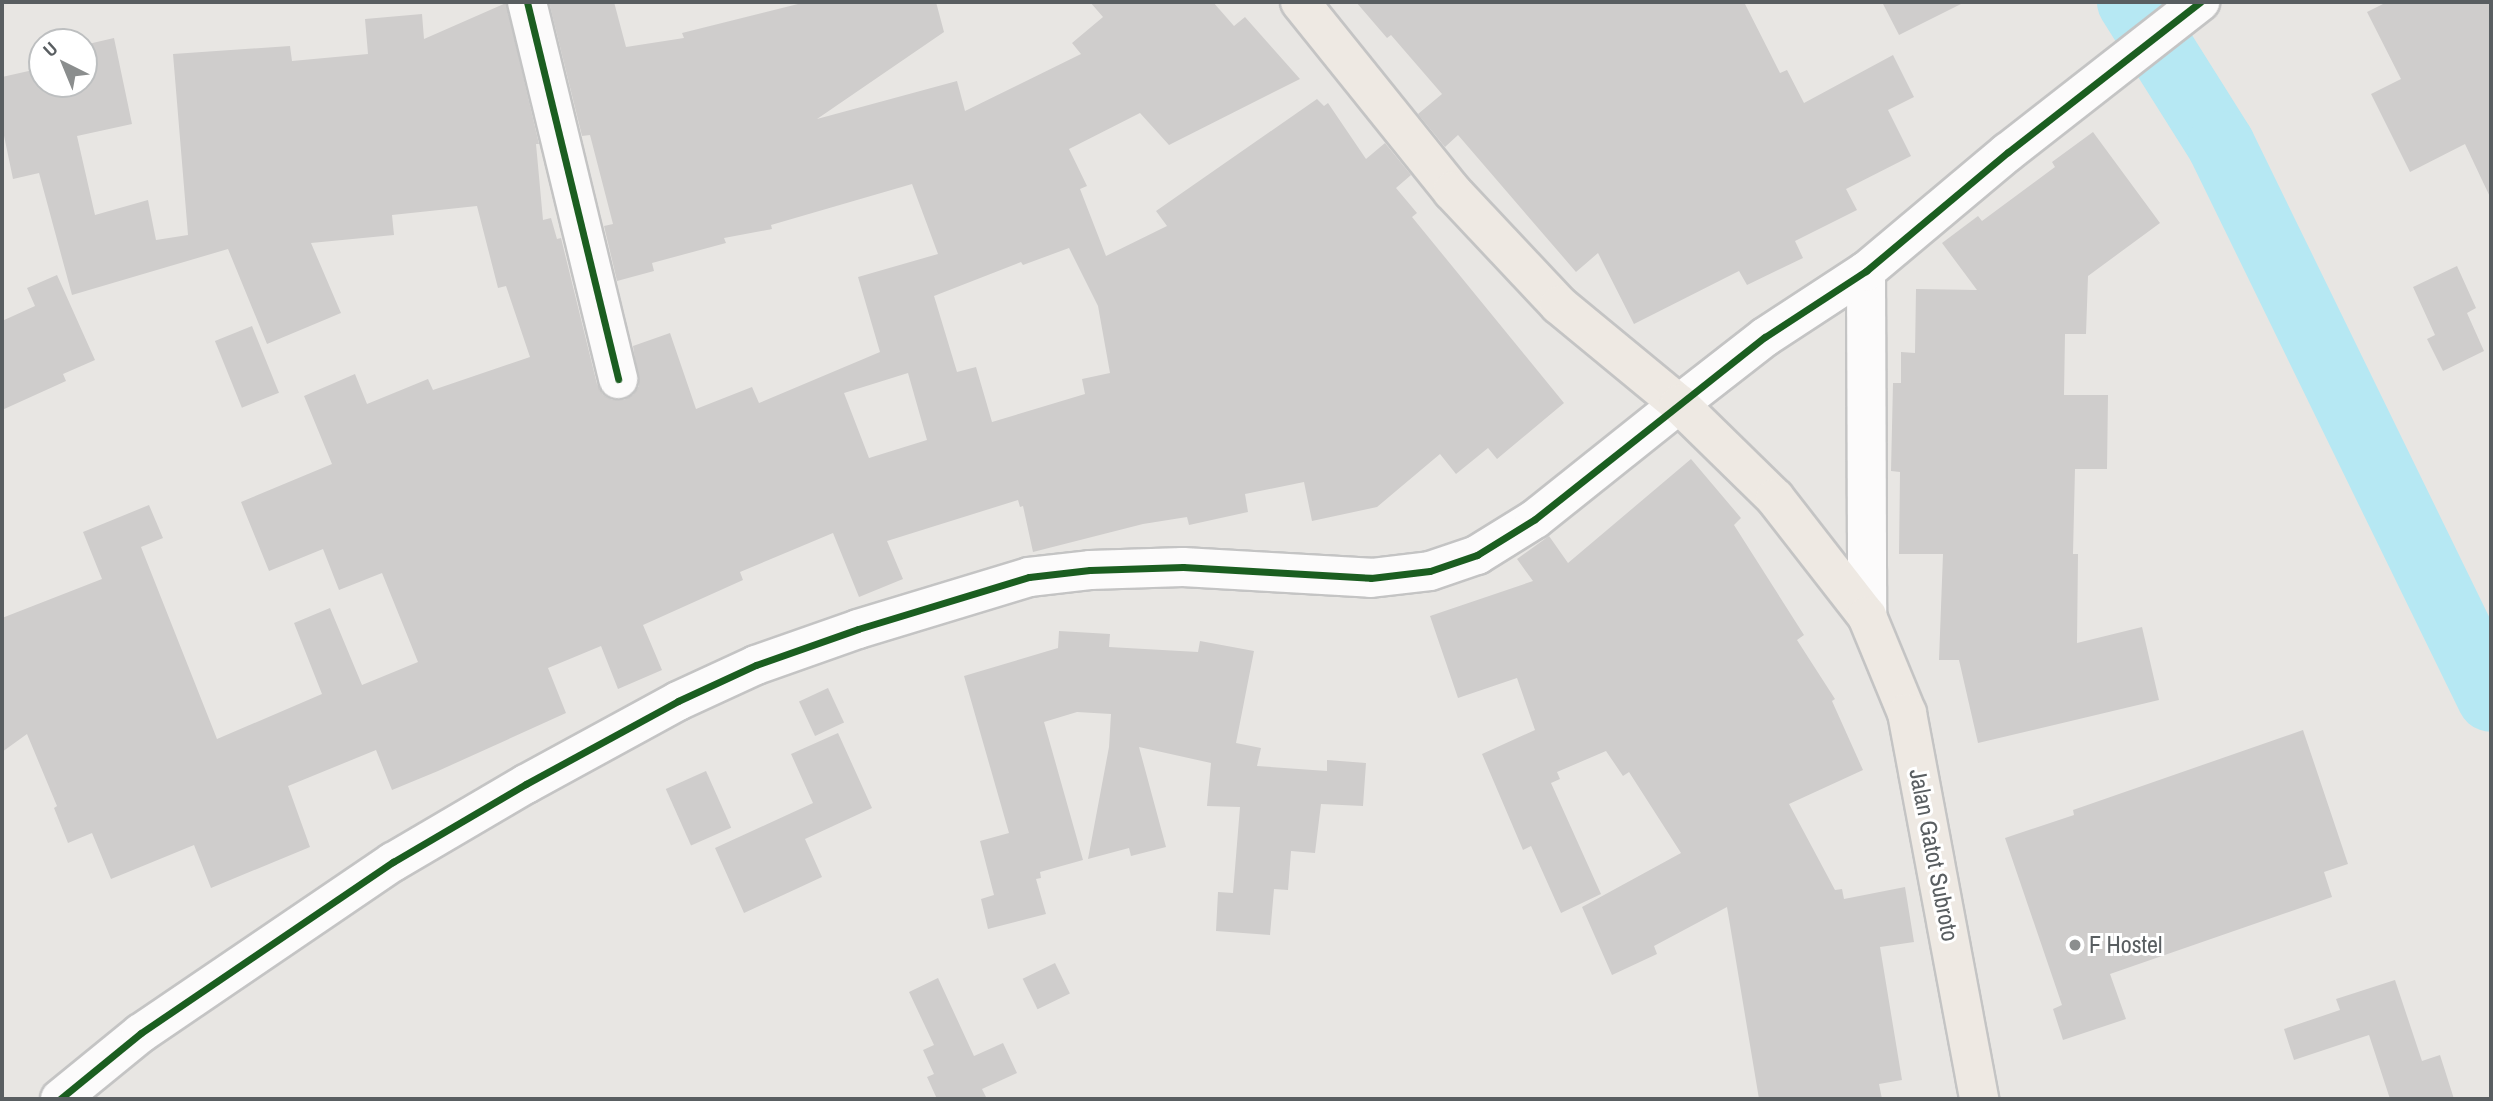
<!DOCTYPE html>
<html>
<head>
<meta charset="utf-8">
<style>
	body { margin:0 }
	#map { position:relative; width:2493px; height:1101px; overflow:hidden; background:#e8e6e3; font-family:"Archivo Narrow",sans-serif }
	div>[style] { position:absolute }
	.river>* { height:68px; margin:-34px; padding:0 34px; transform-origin:34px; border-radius:34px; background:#b6e8f3 }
	.building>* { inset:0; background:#cfcdcc; transform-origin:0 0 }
	.roads { filter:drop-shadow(2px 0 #c4c4c4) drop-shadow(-2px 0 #c4c4c4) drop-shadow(0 2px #c4c4c4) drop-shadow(0 -2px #c4c4c4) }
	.minor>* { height:38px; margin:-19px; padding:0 19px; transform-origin:19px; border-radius:19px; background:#fcfbfb }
	.tertiary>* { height:38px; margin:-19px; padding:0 19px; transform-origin:19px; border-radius:19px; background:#fcfbfb }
	.trunk>* { height:38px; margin:-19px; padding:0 19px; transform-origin:19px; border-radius:19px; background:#eee9e3 }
	.cycleway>* { height:7px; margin:-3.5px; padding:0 3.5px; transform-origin:3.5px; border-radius:3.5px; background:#1b5e20 }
	.dots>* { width:19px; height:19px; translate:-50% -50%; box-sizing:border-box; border:4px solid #fff; border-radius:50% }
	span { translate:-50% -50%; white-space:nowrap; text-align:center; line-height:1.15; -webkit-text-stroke:6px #fff; paint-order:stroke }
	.street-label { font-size:24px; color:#595e61 }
	.poi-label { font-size:24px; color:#595e61 }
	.left { translate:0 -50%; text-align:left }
	.frame { position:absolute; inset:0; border:4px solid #595e61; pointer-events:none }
	.north { position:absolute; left:28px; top:28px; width:70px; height:70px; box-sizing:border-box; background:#fff; border:2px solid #bdbfc0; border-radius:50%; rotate:317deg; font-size:19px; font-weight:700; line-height:28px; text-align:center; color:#595e61 }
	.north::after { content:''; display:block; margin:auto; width:24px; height:32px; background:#8b8e8e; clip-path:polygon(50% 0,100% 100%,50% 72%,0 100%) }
</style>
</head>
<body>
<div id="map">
	<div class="river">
		<i style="left:2131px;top:2px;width:169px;rotate:57.8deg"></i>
		<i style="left:2221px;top:145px;width:615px;rotate:63.98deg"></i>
	</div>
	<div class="building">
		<i style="clip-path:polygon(evenodd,549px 2px,614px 2px,626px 47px,684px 38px,682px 33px,806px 2px,936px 2px,944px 32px,817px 119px,957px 81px,965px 111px,1081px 54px,1072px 43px,1103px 17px,1090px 2px,1213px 2px,1234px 26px,1245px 17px,1300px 79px,1169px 145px,1140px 113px,1069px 149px,1087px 186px,1080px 189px,1106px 256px,1167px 226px,1156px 211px,1317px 99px,1324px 106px,1328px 103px,1366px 159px,1385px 143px,1411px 175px,1396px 188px,1417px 213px,1412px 217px,1564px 403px,1497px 459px,1488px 448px,1456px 474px,1440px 454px,1377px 507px,1312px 521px,1304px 482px,1245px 494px,1248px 512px,1189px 525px,1187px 517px,1143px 524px,1033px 552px,1023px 506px,1020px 507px,1018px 500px,887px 541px,903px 579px,859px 597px,833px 533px,740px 572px,743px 580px,643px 625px,662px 670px,618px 689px,601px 646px,548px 668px,566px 713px,438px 771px,392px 790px,376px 750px,288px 786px,310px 847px,211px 888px,194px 845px,111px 879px,92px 833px,68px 843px,54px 808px,57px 806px,27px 734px,2px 752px,2px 618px,102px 579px,83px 532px,149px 505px,163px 538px,141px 547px,217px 739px,322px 694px,294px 623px,330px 608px,362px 685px,418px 662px,382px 573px,339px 590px,323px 549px,269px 571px,241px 502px,332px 464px,304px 396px,355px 374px,367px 404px,428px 379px,433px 390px,530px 357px,506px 286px,498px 288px,477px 206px,392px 215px,394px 235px,311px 243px,341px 313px,267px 344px,228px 249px,72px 295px,39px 173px,13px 179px,2px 126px,2px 77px,42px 68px,42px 84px,84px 84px,84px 45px,114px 38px,132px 124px,77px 136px,95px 215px,148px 200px,156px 240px,188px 235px,173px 54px,290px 46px,292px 61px,368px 54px,365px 19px,422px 14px,424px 39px,506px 3px,539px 144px,536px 144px,543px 220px,551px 218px,557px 239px,561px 238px,597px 384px,603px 395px,612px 400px,624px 400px,633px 395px,639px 386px,633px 346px,670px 333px,696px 409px,752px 387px,759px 403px,880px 352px,858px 277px,938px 254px,912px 184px,771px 225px,772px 229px,724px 238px,726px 243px,652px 263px,654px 271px,617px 281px,604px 226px,613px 224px,590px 135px,582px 136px,549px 2px,1069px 248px,1098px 306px,1110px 373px,1082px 379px,1085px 394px,992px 422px,976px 367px,957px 372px,934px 296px,1021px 262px,1023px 265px,1069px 248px,549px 2px,908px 373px,927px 440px,869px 458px,844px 393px,908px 373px)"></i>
		<i style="clip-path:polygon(1356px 2px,1744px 2px,1780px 73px,1787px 70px,1804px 103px,1893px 55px,1914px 97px,1888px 110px,1911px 156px,1846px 189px,1857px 210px,1795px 241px,1803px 258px,1747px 285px,1739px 271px,1634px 324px,1598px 253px,1576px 272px,1458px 135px,1445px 147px,1418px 114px,1442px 94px,1391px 35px,1387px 38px)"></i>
		<i style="clip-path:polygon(1882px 2px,1965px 2px,1899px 35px)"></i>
		<i style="clip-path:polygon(2387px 2px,2491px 2px,2491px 199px,2465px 144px,2410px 172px,2371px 94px,2401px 79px,2367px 12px)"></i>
		<i style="clip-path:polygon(2093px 132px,2160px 223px,2088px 276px,2086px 334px,2065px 334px,2064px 395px,2108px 395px,2107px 469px,2075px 469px,2073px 554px,2078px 554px,2077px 643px,2142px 627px,2159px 700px,1978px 743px,1959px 660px,1939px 660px,1943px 554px,1899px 554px,1900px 472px,1891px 471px,1893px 383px,1901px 383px,1901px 352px,1915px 353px,1916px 289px,1977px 290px,1942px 243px,1978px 216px,1982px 221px,2055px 167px,2052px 162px)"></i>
		<i style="clip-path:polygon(2457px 266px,2476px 308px,2467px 313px,2484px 351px,2443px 371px,2427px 339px,2435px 335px,2413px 287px)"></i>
		<i style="clip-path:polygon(57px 275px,95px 360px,63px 374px,66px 381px,2px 410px,2px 321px,35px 306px,27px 288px)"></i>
		<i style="left:252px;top:326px;width:72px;height:40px;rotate:68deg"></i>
		<i style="clip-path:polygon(1691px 459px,1741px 518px,1734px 525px,1804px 635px,1797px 640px,1835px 699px,1832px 701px,1863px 770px,1789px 804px,1835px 890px,1842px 889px,1844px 899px,1905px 887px,1914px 942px,1880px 947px,1902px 1080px,1879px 1084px,1882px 1099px,1759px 1099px,1727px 907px,1654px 946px,1657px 954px,1612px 975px,1582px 907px,1681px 853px,1629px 772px,1623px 776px,1606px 751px,1557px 772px,1560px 779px,1551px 783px,1601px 894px,1561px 913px,1531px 846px,1523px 850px,1482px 754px,1535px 730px,1517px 678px,1458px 698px,1430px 616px,1533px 581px,1517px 559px,1549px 536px,1568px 563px)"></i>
		<i style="clip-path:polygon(1059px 631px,1110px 634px,1109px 647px,1198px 652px,1200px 641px,1254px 651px,1236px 743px,1261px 748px,1257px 766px,1327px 771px,1327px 760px,1366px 763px,1363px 806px,1321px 804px,1315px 853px,1291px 851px,1288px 890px,1274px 889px,1270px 935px,1216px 931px,1218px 892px,1233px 893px,1240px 807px,1207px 806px,1211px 763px,1139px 747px,1166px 847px,1131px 856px,1129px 848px,1088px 859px,1109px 747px,1111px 714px,1077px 712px,1044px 722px,1083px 860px,1040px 872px,1041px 878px,1036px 879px,1046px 914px,988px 929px,981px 899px,994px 895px,980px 841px,1009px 833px,964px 676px,1058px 648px)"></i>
		<i style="left:828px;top:688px;width:38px;height:32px;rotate:65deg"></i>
		<i style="clip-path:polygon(2303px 730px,2348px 864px,2324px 872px,2332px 897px,2110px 974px,2126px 1019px,2063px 1040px,2053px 1009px,2062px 1005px,2005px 838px,2074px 815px,2073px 810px)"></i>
		<i style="clip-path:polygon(838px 733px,872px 808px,805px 839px,822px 877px,744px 913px,715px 848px,813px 803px,791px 754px)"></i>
		<i style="left:706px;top:771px;width:62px;height:44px;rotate:66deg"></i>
		<i style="left:1055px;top:963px;width:34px;height:36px;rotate:64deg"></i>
		<i style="clip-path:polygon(938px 978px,974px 1056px,1003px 1043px,1017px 1073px,982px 1089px,987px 1099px,937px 1099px,927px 1077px,934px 1074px,923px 1050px,934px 1045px,909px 992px)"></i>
		<i style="clip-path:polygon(2395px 980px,2422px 1061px,2440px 1055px,2454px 1099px,2390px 1099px,2369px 1035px,2294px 1060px,2284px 1029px,2340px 1010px,2336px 999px)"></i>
	</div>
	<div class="roads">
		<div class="minor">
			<i style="left:527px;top:2px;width:388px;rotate:76.4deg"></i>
			<i style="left:60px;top:1099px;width:104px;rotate:-39.2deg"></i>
			<i style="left:141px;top:1033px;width:305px;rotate:-34.2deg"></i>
			<i style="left:393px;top:862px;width:154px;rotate:-30.4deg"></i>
			<i style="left:526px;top:784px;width:173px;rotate:-28.6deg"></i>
			<i style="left:678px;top:701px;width:86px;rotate:-24.8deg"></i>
			<i style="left:756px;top:665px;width:108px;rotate:-19.4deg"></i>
			<i style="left:858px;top:629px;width:179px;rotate:-16.9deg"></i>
			<i style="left:1029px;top:577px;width:61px;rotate:-6.5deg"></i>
			<i style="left:1090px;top:570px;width:93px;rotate:-1.8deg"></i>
			<i style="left:1183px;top:567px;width:188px;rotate:3.3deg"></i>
			<i style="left:1371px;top:578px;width:59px;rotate:-6.8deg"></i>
			<i style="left:1430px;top:571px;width:50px;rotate:-18.8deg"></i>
			<i style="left:1477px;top:555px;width:68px;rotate:-31.8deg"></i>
			<i style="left:1535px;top:519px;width:184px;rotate:-38.6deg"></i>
		</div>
		<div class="tertiary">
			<i style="left:1866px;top:271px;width:345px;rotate:89.8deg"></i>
			<i style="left:1679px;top:404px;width:109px;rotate:-37.9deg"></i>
			<i style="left:1765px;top:337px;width:121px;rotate:-33.2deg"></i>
			<i style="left:1866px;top:271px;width:185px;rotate:-40deg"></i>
			<i style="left:2008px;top:152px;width:244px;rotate:-38deg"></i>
		</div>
		<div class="trunk">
			<i style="left:1300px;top:2px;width:243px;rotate:51.2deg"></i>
			<i style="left:1452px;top:191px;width:156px;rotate:46.8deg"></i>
			<i style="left:1559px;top:305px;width:156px;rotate:39.5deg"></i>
			<i style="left:1679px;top:404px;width:134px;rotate:44.4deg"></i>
			<i style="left:1775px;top:498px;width:150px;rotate:52.1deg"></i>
			<i style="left:1867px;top:616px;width:105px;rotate:67.6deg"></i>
			<i style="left:1907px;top:713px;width:393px;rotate:79.4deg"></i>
		</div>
	</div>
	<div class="cycleway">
		<i style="left:527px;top:2px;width:388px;rotate:76.4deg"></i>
		<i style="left:60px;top:1099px;width:104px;rotate:-39.2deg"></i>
		<i style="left:141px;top:1033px;width:305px;rotate:-34.2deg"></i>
		<i style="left:393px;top:862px;width:154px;rotate:-30.4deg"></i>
		<i style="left:526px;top:784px;width:173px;rotate:-28.6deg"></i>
		<i style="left:678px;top:701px;width:86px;rotate:-24.8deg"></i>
		<i style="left:756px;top:665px;width:108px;rotate:-19.4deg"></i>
		<i style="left:858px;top:629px;width:179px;rotate:-16.9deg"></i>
		<i style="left:1029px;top:577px;width:61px;rotate:-6.5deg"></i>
		<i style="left:1090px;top:570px;width:93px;rotate:-1.8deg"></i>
		<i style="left:1183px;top:567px;width:188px;rotate:3.3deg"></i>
		<i style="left:1371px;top:578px;width:59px;rotate:-6.8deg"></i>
		<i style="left:1430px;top:571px;width:50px;rotate:-18.8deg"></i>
		<i style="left:1477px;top:555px;width:68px;rotate:-31.8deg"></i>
		<i style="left:1535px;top:519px;width:293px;rotate:-38.4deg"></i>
		<i style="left:1765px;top:337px;width:121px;rotate:-33.2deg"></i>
		<i style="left:1866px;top:271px;width:185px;rotate:-40deg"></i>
		<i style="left:2008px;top:152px;width:244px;rotate:-38deg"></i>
	</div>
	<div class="dots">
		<i style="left:2075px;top:945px;background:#8b8e8e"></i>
	</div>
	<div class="street-label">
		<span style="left:1934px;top:855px;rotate:79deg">Jalan Gatot Subroto</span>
	</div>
	<div class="poi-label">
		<span class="left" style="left:2089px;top:945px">F Hostel</span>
	</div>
	<div class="frame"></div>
	<div class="north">U</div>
</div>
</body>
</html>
